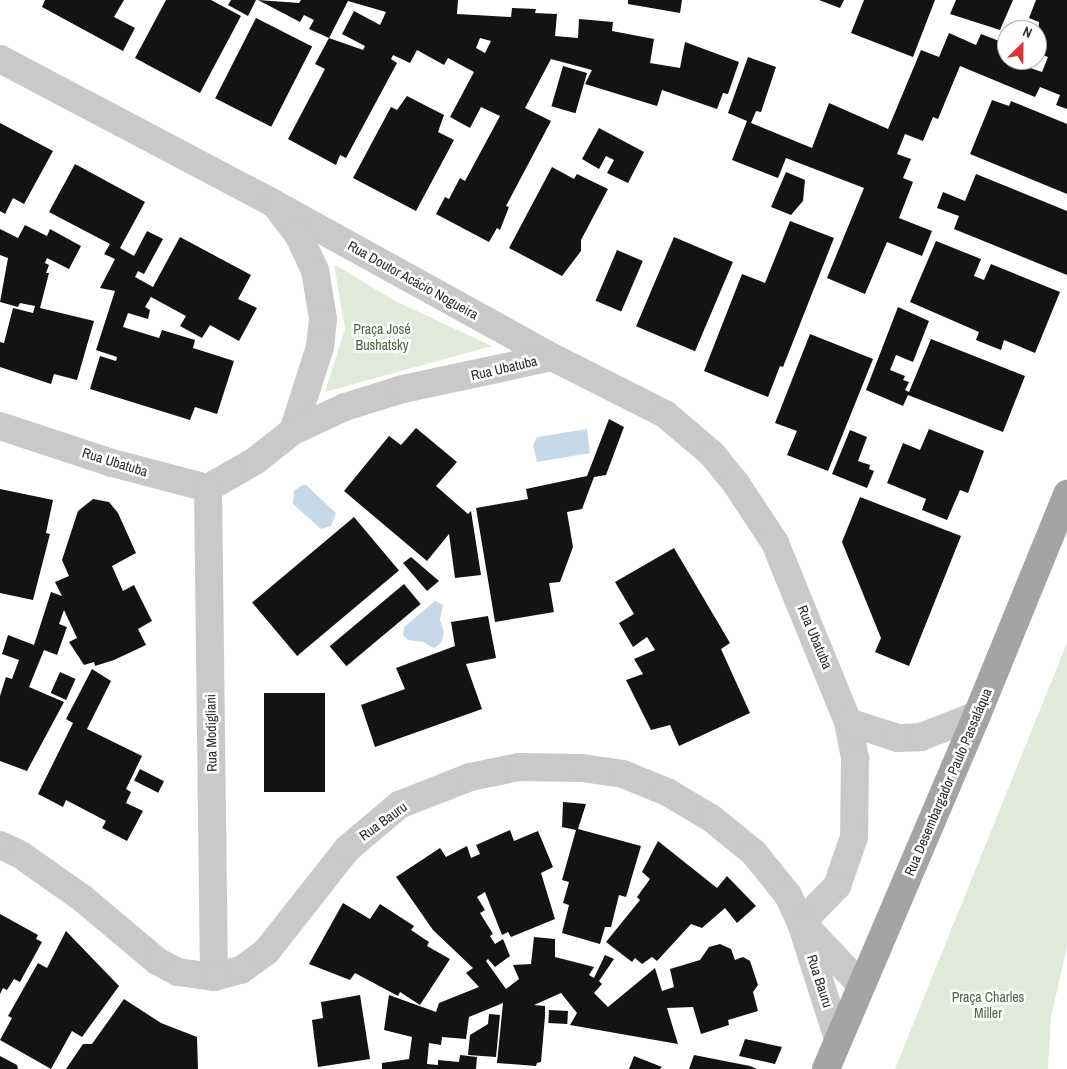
<!DOCTYPE html>
<html>
<head>
<meta charset="utf-8">
<style>
	body { margin:0 }
	#map { position:relative; width:1067px; height:1069px; overflow:hidden; background:#fff; font-family:"Archivo Narrow",sans-serif }
	div>[style] { position:absolute }
	.green>* { inset:0; background:#e1e9d9 }
	.water>* { inset:0; background:#c6d9e9 }
	.building>* { inset:0; background:#131313; transform-origin:0 0 }
	.minor>* { height:28px; margin:-14px; padding:0 14px; transform-origin:14px; border-radius:14px; background:#c9c9c9 }
	.primary>* { height:28px; margin:-14px; padding:0 14px; transform-origin:14px; border-radius:14px; background:#a4a4a4 }
	span { translate:-50% -50%; white-space:nowrap; text-align:center; line-height:1.15; -webkit-text-stroke:5px #fff; paint-order:stroke }
	.street-label { font-size:14px; color:#2c2c2c }
	.park-label { font-size:14px; color:#4c653b }
	.north { position:absolute; left:997px; top:20px; width:50px; height:50px; box-sizing:border-box; background:#fff; border:1px solid #ababab; border-radius:50%; rotate:23deg; font-size:14px; font-weight:700; line-height:20px; text-align:center; color:#2c2c2c }
	.north::after { content:''; display:block; margin:auto; width:18px; height:22px; background:#de3333; clip-path:polygon(50% 0,100% 100%,50% 72%,0 100%) }
</style>
</head>
<body>
<div id="map">
	<div class="green">
		<i style="clip-path:polygon(334px 264px,395px 301px,492px 346px,325px 392px,345px 329px)"></i>
		<i style="clip-path:polygon(1067px 643px,1067px 947px,1051px 1017px,1048px 1069px,895px 1069px)"></i>
	</div>
	<div class="water">
		<i style="clip-path:polygon(587px 429px,590px 453px,537px 462px,533px 446px,537px 437px)"></i>
		<i style="clip-path:polygon(302px 485px,306px 485px,336px 513px,331px 526px,321px 529px,293px 504px,294px 491px)"></i>
		<i style="clip-path:polygon(435px 601px,443px 605px,440px 620px,444px 632px,441px 643px,434px 648px,423px 642px,408px 640px,403px 635px,404px 627px)"></i>
	</div>
	<div class="building">
		<i style="clip-path:polygon(45px 0,124px 0,114px 17px,135px 28px,123px 51px,42px 7px)"></i>
		<i style="clip-path:polygon(166px 0,211px 0,241px 16px,200px 93px,135px 58px)"></i>
		<i style="clip-path:polygon(231px 0,256px 0,248px 16px,228px 5px)"></i>
		<i style="clip-path:polygon(evenodd,258px 0,299px 3px,301px 0,458px 0,457px 14px,511px 17px,512px 8px,536px 9px,535px 13px,557px 14px,555px 36px,578px 38px,579px 19px,613px 22px,612px 31px,654px 39px,650px 63px,680px 68px,685px 42px,739px 62px,728px 94px,723px 93px,717px 109px,662px 90px,657px 106px,585px 84px,592px 70px,551px 59px,525px 108px,551px 121px,506px 206px,509px 207px,500px 230px,497px 228px,489px 242px,436px 214px,445px 197px,449px 199px,460px 178px,465px 181px,500px 116px,481px 107px,470px 128px,450px 117px,474px 72px,448px 58px,444px 65px,417px 50px,410px 63px,393px 55px,391px 59px,397px 63px,346px 158px,340px 155px,336px 165px,288px 139px,325px 69px,315px 64px,329px 38px,363px 50px,365px 46px,342px 34px,354px 11px,380px 25px,386px 12px,348px 1px,329px 38px,309px 29px,314px 20px,304px 15px,300px 22px,258px 0,480px 38px,491px 41px,485px 53px,476px 48px,480px 38px)"></i>
		<i style="clip-path:polygon(628px 0,682px 0,680px 13px,628px 4px)"></i>
		<i style="clip-path:polygon(819px 0,844px 0,840px 8px)"></i>
		<i style="clip-path:polygon(864px 0,935px 0,913px 57px,851px 33px)"></i>
		<i style="clip-path:polygon(956px 0,1013px 0,1000px 30px,950px 14px)"></i>
		<i style="clip-path:polygon(1036px 0,1067px 0,1067px 109px,1056px 105px,1060px 95px,1040px 87px,1035px 97px,960px 66px,938px 119px,933px 117px,923px 141px,905px 134px,897px 154px,911px 159px,903px 178px,913px 182px,899px 218px,932px 231px,922px 256px,887px 242px,865px 294px,827px 278px,864px 188px,786px 158px,778px 178px,732px 160px,747px 121px,728px 113px,748px 57px,776px 67px,761px 112px,756px 111px,751px 123px,812px 148px,829px 103px,888px 129px,921px 50px,939px 57px,949px 33px,976px 45px,981px 34px,1007px 44px,1007px 60px,1042px 72px,1048px 57px,1037px 53px,1039px 22px,1029px 18px)"></i>
		<i style="left:256px;top:18px;width:63px;height:90px;rotate:27deg"></i>
		<i style="left:563px;top:66px;width:25px;height:42px;rotate:16deg"></i>
		<i style="clip-path:polygon(407px 96px,444px 115px,438px 132px,454px 140px,416px 211px,353px 178px,391px 107px,397px 110px)"></i>
		<i style="clip-path:polygon(992px 100px,1009px 106px,1011px 101px,1067px 124px,1067px 194px,970px 154px)"></i>
		<i style="clip-path:polygon(0 123px,53px 151px,24px 204px,13px 198px,5px 214px,0 211px)"></i>
		<i style="clip-path:polygon(599px 128px,644px 152px,628px 183px,607px 173px,614px 160px,606px 156px,599px 169px,582px 159px)"></i>
		<i style="clip-path:polygon(75px 164px,145px 202px,120px 248px,134px 256px,147px 231px,163px 239px,144px 274px,138px 271px,135px 277px,153px 287px,180px 237px,251px 275px,238px 299px,257px 308px,239px 341px,210px 325px,202px 338px,180px 326px,186px 316px,151px 297px,145px 307px,150px 310px,148px 319px,128px 313px,123px 327px,159px 338px,162px 330px,195px 340px,193px 348px,234px 361px,217px 414px,195px 407px,190px 420px,90px 389px,100px 356px,116px 361px,117px 357px,96px 350px,115px 291px,100px 288px,115px 259px,104px 254px,110px 244px,49px 212px)"></i>
		<i style="clip-path:polygon(552px 167px,574px 179px,577px 174px,608px 189px,581px 240px,581px 251px,562px 276px,509px 248px)"></i>
		<i style="clip-path:polygon(786px 172px,805px 180px,803px 201px,791px 215px,771px 207px)"></i>
		<i style="clip-path:polygon(976px 174px,1067px 211px,1067px 275px,954px 229px,959px 216px,937px 208px,943px 192px,965px 201px)"></i>
		<i style="clip-path:polygon(790px 221px,834px 238px,783px 367px,780px 366px,768px 397px,704px 371px,742px 274px,765px 283px)"></i>
		<i style="clip-path:polygon(25px 225px,47px 236px,50px 229px,81px 246px,69px 269px,47px 258px,45px 263px,49px 265px,46px 273px,49px 273px,40px 308px,94px 321px,77px 380px,54px 374px,51px 384px,0 367px,0 342px,4px 343px,13px 308px,33px 313px,35px 306px,20px 303px,18px 307px,0 302px,8px 258px,0 255px,0 229px,18px 238px)"></i>
		<i style="left:674px;top:237px;width:64px;height:97px;rotate:23deg"></i>
		<i style="clip-path:polygon(936px 241px,981px 259px,974px 276px,984px 280px,991px 264px,1060px 292px,1035px 353px,1004px 340px,1001px 350px,976px 340px,979px 332px,910px 302px)"></i>
		<i style="left:617px;top:250px;width:28px;height:55px;rotate:23deg"></i>
		<i style="clip-path:polygon(898px 307px,929px 321px,913px 362px,896px 355px,890px 370px,905px 376px,903px 380px,909px 382px,905px 390px,909px 392px,931px 339px,1025px 376px,1003px 432px,908px 395px,903px 406px,866px 390px)"></i>
		<i style="clip-path:polygon(810px 334px,873px 359px,828px 471px,787px 455px,797px 431px,775px 423px)"></i>
		<i style="clip-path:polygon(609px 419px,624px 427px,606px 475px,594px 477px,582px 509px,567px 512px,573px 547px,560px 582px,549px 583px,554px 612px,495px 622px,476px 508px,528px 499px,526px 489px,587px 476px)"></i>
		<i style="clip-path:polygon(416px 428px,457px 462px,436px 486px,468px 514px,471px 511px,481px 575px,455px 578px,449px 534px,427px 561px,344px 491px,389px 436px,401px 445px)"></i>
		<i style="clip-path:polygon(929px 429px,984px 451px,968px 493px,960px 490px,947px 520px,922px 510px,926px 499px,887px 483px,903px 443px,920px 450px)"></i>
		<i style="clip-path:polygon(850px 430px,867px 437px,858px 461px,870px 465px,869px 469px,874px 471px,867px 488px,832px 474px)"></i>
		<i style="clip-path:polygon(0 489px,53px 500px,46px 533px,50px 534px,33px 600px,0 593px)"></i>
		<i style="clip-path:polygon(860px 497px,961px 536px,909px 666px,875px 652px,881px 638px,842px 542px)"></i>
		<i style="clip-path:polygon(93px 499px,109px 502px,118px 513px,136px 553px,112px 566px,123px 591px,134px 585px,152px 621px,138px 629px,146px 645px,114px 660px,95px 666px,94px 662px,84px 665px,69px 642px,77px 638px,64px 610px,59px 624px,67px 627px,57px 655px,44px 650px,29px 687px,64px 702px,27px 771px,0 761px,0 696px,6px 677px,12px 679px,19px 660px,2px 654px,8px 635px,34px 645px,51px 592px,62px 596px,55px 582px,69px 576px,62px 560px,78px 511px)"></i>
		<i style="left:354px;top:517px;width:70px;height:133px;rotate:50deg"></i>
		<i style="clip-path:polygon(674px 548px,730px 643px,721px 649px,750px 713px,679px 746px,670px 725px,651px 730px,626px 680px,643px 674px,634px 659px,655px 650px,647px 637px,633px 647px,619px 623px,634px 614px,615px 582px)"></i>
		<i style="clip-path:polygon(411px 557px,439px 581px,427px 591px,403px 563px)"></i>
		<i style="left:404px;top:584px;width:26px;height:97px;rotate:50deg"></i>
		<i style="clip-path:polygon(488px 616px,496px 658px,466px 664px,482px 709px,375px 747px,361px 705px,405px 689px,396px 668px,455px 646px,451px 622px)"></i>
		<i style="clip-path:polygon(92px 669px,111px 681px,87px 729px,142px 756px,126px 789px,131px 792px,126px 803px,143px 811px,127px 841px,102px 828px,106px 821px,66px 800px,63px 807px,38px 794px,73px 723px,66px 719px)"></i>
		<i style="left:60px;top:672px;width:17px;height:23px;rotate:24deg"></i>
		<i style="left:264px;top:693px;width:61px;height:99px"></i>
		<i style="left:140px;top:769px;width:27px;height:13px;rotate:27deg"></i>
		<i style="clip-path:polygon(563px 802px,586px 804px,578px 829px,641px 846px,626px 897px,619px 895px,611px 927px,605px 927px,600px 944px,562px 933px,569px 905px,563px 903px,569px 882px,562px 880px,576px 830px,562px 827px)"></i>
		<i style="clip-path:polygon(510px 830px,514px 841px,538px 831px,553px 867px,541px 873px,555px 919px,511px 937px,508px 932px,502px 935px,485px 892px,477px 897px,485px 910px,480px 913px,493px 934px,490px 936px,495px 944px,503px 939px,510px 956px,495px 967px,488px 959px,486px 961px,506px 989px,519px 979px,513px 965px,531px 964px,534px 937px,555px 939px,555px 957px,594px 967px,589px 975px,594px 978px,605px 955px,614px 959px,599px 981px,602px 984px,594px 993px,608px 1007px,655px 968px,662px 991px,674px 987px,670px 969px,700px 960px,709px 947px,720px 944px,731px 949px,735px 960px,743px 957px,750px 961px,758px 985px,753px 992px,758px 1011px,728px 1020px,729px 1025px,701px 1034px,693px 1007px,667px 1008px,678px 1044px,570px 1025px,577px 1013px,561px 993px,534px 1005px,545px 1006px,545px 1016px,541px 1062px,537px 1063px,536px 1066px,497px 1063px,503px 1003px,469px 1017px,466px 1039px,442px 1037px,441px 1045px,429px 1043px,427px 1064px,438px 1065px,438px 1060px,459px 1062px,460px 1055px,477px 1057px,476px 1069px,382px 1069px,382px 1063px,409px 1059px,412px 1037px,384px 1030px,389px 995px,436px 1012px,439px 1003px,479px 987px,466px 973px,473px 968px,433px 930px,396px 877px,440px 848px,446px 857px,467px 846px,471px 858px,480px 854px,476px 845px)"></i>
		<i style="clip-path:polygon(658px 841px,717px 888px,727px 876px,756px 906px,737px 923px,725px 908px,702px 928px,691px 924px,657px 961px,652px 957px,642px 964px,635px 958px,632px 962px,606px 942px,640px 900px,637px 897px,650px 879px,642px 872px)"></i>
		<i style="clip-path:polygon(343px 903px,370px 919px,380px 904px,414px 926px,411px 930px,429px 942px,427px 946px,450px 959px,420px 1005px,400px 992px,398px 996px,355px 973px,350px 980px,309px 964px)"></i>
		<i style="clip-path:polygon(0 914px,38px 935px,36px 939px,42px 942px,20px 982px,14px 979px,7px 990px,3px 988px,0 994px)"></i>
		<i style="clip-path:polygon(66px 931px,119px 986px,82px 1037px,72px 1031px,51px 1069px,0 1040px,12px 1018px,8px 1016px,38px 963px,47px 968px)"></i>
		<i style="clip-path:polygon(360px 995px,370px 1059px,318px 1067px,312px 1020px,323px 1018px,321px 1002px)"></i>
		<i style="clip-path:polygon(124px 999px,161px 1023px,197px 1037px,198px 1069px,66px 1069px,83px 1044px,92px 1044px)"></i>
		<i style="left:549px;top:1010px;width:19px;height:13px;rotate:3deg"></i>
		<i style="clip-path:polygon(489px 1014px,500px 1015px,496px 1057px,468px 1055px,470px 1035px,488px 1024px)"></i>
		<i style="clip-path:polygon(745px 1039px,782px 1047px,775px 1064px,739px 1056px)"></i>
		<i style="clip-path:polygon(694px 1055px,750px 1066px,757px 1069px,689px 1069px)"></i>
		<i style="clip-path:polygon(0 1056px,17px 1065px,18px 1069px,0 1069px)"></i>
		<i style="clip-path:polygon(634px 1056px,662px 1067px,660px 1069px,629px 1069px)"></i>
	</div>
	<div class="minor">
		<i style="left:0;top:59px;width:309px;rotate:27.8deg"></i>
		<i style="left:273px;top:203px;width:319px;rotate:28.9deg"></i>
		<i style="left:552px;top:357px;width:127px;rotate:26.8deg"></i>
		<i style="left:665px;top:414px;width:62px;rotate:40.4deg"></i>
		<i style="left:712px;top:454px;width:36px;rotate:51deg"></i>
		<i style="left:735px;top:482px;width:73px;rotate:56.7deg"></i>
		<i style="left:775px;top:543px;width:193px;rotate:67.8deg"></i>
		<i style="left:848px;top:722px;width:38px;rotate:79deg"></i>
		<i style="left:855px;top:759px;width:78px;rotate:90.7deg"></i>
		<i style="left:854px;top:837px;width:52px;rotate:109.1deg"></i>
		<i style="left:837px;top:886px;width:52px;rotate:134.2deg"></i>
		<i style="left:279px;top:210px;width:31px;rotate:52deg"></i>
		<i style="left:298px;top:234px;width:40px;rotate:65deg"></i>
		<i style="left:315px;top:270px;width:50px;rotate:80.7deg"></i>
		<i style="left:323px;top:319px;width:28px;rotate:96deg"></i>
		<i style="left:320px;top:347px;width:88px;rotate:107.8deg"></i>
		<i style="left:0;top:426px;width:118px;rotate:18.3deg"></i>
		<i style="left:112px;top:463px;width:99px;rotate:14.6deg"></i>
		<i style="left:208px;top:488px;width:54px;rotate:-29.9deg"></i>
		<i style="left:255px;top:461px;width:48px;rotate:-38.3deg"></i>
		<i style="left:293px;top:431px;width:57px;rotate:-24.8deg"></i>
		<i style="left:345px;top:407px;width:61px;rotate:-17.2deg"></i>
		<i style="left:403px;top:389px;width:152px;rotate:-12.1deg"></i>
		<i style="left:208px;top:488px;width:489px;rotate:89.3deg"></i>
		<i style="left:848px;top:722px;width:52px;rotate:17.7deg"></i>
		<i style="left:898px;top:738px;width:23px;rotate:-2deg"></i>
		<i style="left:921px;top:737px;width:60px;rotate:-21.4deg"></i>
		<i style="left:0;top:845px;width:23px;rotate:25deg"></i>
		<i style="left:21px;top:855px;width:75px;rotate:35.2deg"></i>
		<i style="left:82px;top:898px;width:98px;rotate:40deg"></i>
		<i style="left:157px;top:961px;width:24px;rotate:28deg"></i>
		<i style="left:178px;top:972px;width:36px;rotate:8deg"></i>
		<i style="left:214px;top:977px;width:28px;rotate:-15deg"></i>
		<i style="left:241px;top:970px;width:31px;rotate:-36deg"></i>
		<i style="left:266px;top:952px;width:131px;rotate:-51.8deg"></i>
		<i style="left:347px;top:849px;width:68px;rotate:-40.2deg"></i>
		<i style="left:399px;top:805px;width:76px;rotate:-21.5deg"></i>
		<i style="left:470px;top:777px;width:50px;rotate:-11.5deg"></i>
		<i style="left:519px;top:767px;width:63px;rotate:0.9deg"></i>
		<i style="left:582px;top:768px;width:41px;rotate:8.3deg"></i>
		<i style="left:623px;top:774px;width:48px;rotate:22.2deg"></i>
		<i style="left:667px;top:792px;width:51px;rotate:30.6deg"></i>
		<i style="left:711px;top:818px;width:55px;rotate:39.1deg"></i>
		<i style="left:754px;top:853px;width:54px;rotate:51deg"></i>
		<i style="left:788px;top:895px;width:31px;rotate:65deg"></i>
		<i style="left:801px;top:923px;width:122px;rotate:72.3deg"></i>
		<i style="left:808px;top:929px;width:77px;rotate:46.6deg"></i>
	</div>
	<div class="primary">
		<i style="left:826px;top:1069px;width:385px;rotate:-66.9deg"></i>
		<i style="left:977px;top:715px;width:239px;rotate:-67.8deg"></i>
	</div>
	<div class="street-label">
		<span style="left:413px;top:280px;rotate:29deg">Rua Doutor Acácio Nogueira</span>
		<span style="left:504px;top:368px;rotate:-13deg">Rua Ubatuba</span>
		<span style="left:115px;top:462px;rotate:17deg">Rua Ubatuba</span>
		<span style="left:815px;top:637px;rotate:67deg">Rua Ubatuba</span>
		<span style="left:211px;top:733px;rotate:-91deg">Rua Modigliani</span>
		<span style="left:948px;top:782px;rotate:-67deg">Rua Desembargador Paulo Passaláqua</span>
		<span style="left:383px;top:821px;rotate:-36deg">Rua Bauru</span>
		<span style="left:820px;top:981px;rotate:72deg">Rua Bauru</span>
	</div>
	<div class="park-label">
		<span style="left:382px;top:337px">Praça José<br>Bushatsky</span>
		<span style="left:988px;top:1005px">Praça Charles<br>Miller</span>
	</div>
	<div class="north">N</div>
</div>
</body>
</html>
